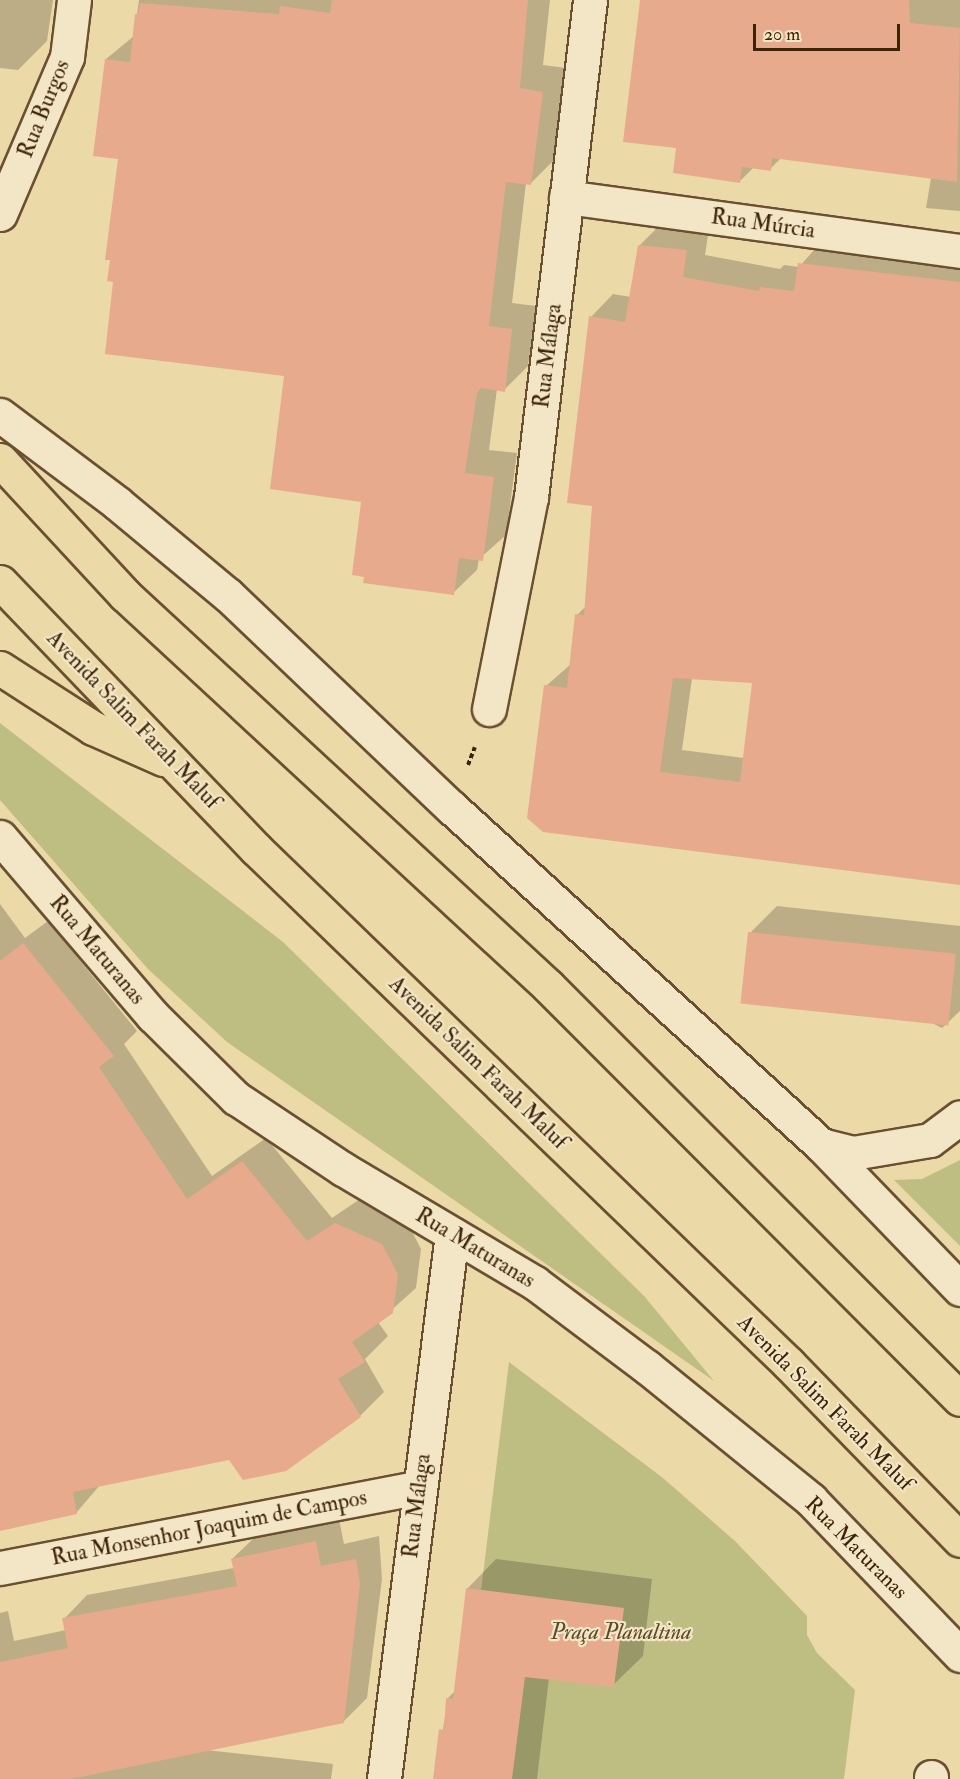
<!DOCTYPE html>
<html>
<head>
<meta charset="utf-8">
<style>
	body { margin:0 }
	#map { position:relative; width:960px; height:1779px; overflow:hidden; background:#ecd9a8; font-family:"IM FELL Double Pica",serif }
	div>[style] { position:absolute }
	.green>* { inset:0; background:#bebe83 }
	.shadow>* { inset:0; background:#0003 }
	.building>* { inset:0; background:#e7aa8d; transform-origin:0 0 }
	.path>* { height:4px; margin-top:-2px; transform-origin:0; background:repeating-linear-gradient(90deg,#3e2308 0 4.5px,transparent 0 7.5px) }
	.roads { filter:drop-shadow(2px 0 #6a5030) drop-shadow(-2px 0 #6a5030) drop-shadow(0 2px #6a5030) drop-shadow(0 -2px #6a5030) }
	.minor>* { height:33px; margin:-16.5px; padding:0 16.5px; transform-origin:16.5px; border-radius:16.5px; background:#f3e6c6 }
	.tertiary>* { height:33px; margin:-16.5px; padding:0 16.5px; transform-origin:16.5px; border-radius:16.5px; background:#f3e6c6 }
	.trunk>* { height:33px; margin:-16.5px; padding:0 16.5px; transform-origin:16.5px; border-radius:16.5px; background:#ecd9a8 }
	span { translate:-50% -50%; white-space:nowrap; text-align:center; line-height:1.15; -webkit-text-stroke:4.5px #f3e6c6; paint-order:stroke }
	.street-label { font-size:22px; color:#3e2308 }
	.park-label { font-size:22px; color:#5e4a27; font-style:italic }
	.scale { position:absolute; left:753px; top:24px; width:147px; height:27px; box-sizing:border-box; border:3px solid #3e2308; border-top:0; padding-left:8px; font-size:18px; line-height:21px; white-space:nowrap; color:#3e2308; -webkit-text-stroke:4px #f3e6c6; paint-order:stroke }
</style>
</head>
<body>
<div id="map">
	<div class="green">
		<i style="clip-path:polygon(0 723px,283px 942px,645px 1297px,714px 1381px,227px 1042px,148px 969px,0 800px)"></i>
		<i style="clip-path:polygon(960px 1160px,960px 1246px,894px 1180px,922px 1179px)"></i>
		<i style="clip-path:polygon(509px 1362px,663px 1478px,736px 1542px,807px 1616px,807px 1635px,817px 1653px,855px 1690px,844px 1779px,458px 1779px)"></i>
	</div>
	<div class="shadow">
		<i style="clip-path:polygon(0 0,53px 0,47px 41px,18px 70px,0 68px)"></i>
		<i style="clip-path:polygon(139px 0,550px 0,543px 65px,566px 68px,554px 160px,531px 183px,526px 183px,512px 303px,536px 306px,528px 366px,504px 390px,497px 389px,489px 450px,517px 453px,506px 535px,479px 559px,477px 570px,453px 593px,363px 500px,286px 375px,115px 280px,112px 259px,119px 157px,106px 59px,134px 36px)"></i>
		<i style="clip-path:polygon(707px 0,960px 0,960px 211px,926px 208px,931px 178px,781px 158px,770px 169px,754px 167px,740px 181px)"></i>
		<i style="clip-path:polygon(evenodd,662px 223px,709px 228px,705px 255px,780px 269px,784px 265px,799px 267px,822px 241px,960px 257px,960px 884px,544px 830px,546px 686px,571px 664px,577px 615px,586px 606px,594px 505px,591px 317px,613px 294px,631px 297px,640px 245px,662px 223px,692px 678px,754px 681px,744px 758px,682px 750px,692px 678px)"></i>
		<i style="clip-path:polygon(0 904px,25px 938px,48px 921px,137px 1031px,124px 1044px,212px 1176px,266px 1138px,332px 1218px,360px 1199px,406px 1220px,421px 1249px,416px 1288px,378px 1322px,388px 1336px,365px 1359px,384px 1392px,360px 1416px,229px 1459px,100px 1485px,76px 1513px,0 1507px)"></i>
		<i style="clip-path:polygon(777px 906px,960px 926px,960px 1011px,942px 1028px,750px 933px)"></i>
		<i style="clip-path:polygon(339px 1519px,344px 1544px,379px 1536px,382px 1579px,367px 1698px,343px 1722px,206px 1750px,333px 1764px,331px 1779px,0 1779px,0 1613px,8px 1611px,14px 1641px,66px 1630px,64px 1619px,87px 1595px,234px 1568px,232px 1559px,256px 1536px)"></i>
		<i style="clip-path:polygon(496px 1559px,652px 1579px,643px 1656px,613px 1685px,549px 1678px,537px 1779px,435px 1779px,448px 1698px,456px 1690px,467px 1589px)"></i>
	</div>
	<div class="building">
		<i style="clip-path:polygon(332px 0,528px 0,520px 88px,543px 92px,531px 185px,506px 182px,489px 326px,512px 329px,505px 392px,481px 388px,477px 393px,465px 473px,494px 477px,483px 561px,459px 558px,454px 595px,363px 583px,364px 577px,352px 575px,361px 502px,270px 489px,284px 376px,105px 354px,113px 282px,107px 281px,110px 260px,105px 260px,118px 159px,93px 156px,105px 59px,130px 62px,135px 14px,138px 14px,140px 3px,279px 14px,280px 6px,330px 13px)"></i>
		<i style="clip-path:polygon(640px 0,909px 0,910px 23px,960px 28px,957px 182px,772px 158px,771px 171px,742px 167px,740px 183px,673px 173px,676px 148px,623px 142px)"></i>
		<i style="clip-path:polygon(evenodd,638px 245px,687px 250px,683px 277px,759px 291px,760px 287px,794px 291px,798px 263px,960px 282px,960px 885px,543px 832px,527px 818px,544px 685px,567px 688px,575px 614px,584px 615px,592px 506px,567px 503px,589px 316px,625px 322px,638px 245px,673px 678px,752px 683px,740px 782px,660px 772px,673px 678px)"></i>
		<i style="left:748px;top:932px;width:209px;height:72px;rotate:6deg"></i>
		<i style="clip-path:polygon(23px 943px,114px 1056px,99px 1067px,187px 1199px,242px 1161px,307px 1241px,335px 1223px,382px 1244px,398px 1274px,393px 1313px,352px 1342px,365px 1362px,338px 1379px,361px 1417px,286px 1471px,243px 1480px,229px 1460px,73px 1492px,77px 1514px,0 1531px,0 961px)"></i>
		<i style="clip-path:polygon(316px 1541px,321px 1566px,356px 1559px,360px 1583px,344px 1723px,71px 1779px,0 1779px,0 1662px,68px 1648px,62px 1618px,237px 1586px,231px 1559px)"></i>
		<i style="clip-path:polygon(466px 1588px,624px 1608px,614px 1687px,525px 1677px,512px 1779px,433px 1779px,439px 1729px,444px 1730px,446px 1698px,453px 1699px)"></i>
	</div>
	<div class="path">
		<i style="left:468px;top:765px;width:19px;rotate:-69deg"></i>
	</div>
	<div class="roads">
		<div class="minor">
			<i style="left:566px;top:197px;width:398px;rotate:7.8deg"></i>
			<i style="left:0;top:214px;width:171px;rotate:-66.9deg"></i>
			<i style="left:67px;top:57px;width:57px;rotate:-83deg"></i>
			<i style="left:489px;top:709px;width:216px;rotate:-78.8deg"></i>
			<i style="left:531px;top:497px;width:500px;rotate:-83.23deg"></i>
			<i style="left:0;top:837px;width:235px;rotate:49.5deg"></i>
			<i style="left:153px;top:1016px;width:117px;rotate:44.7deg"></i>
			<i style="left:236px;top:1098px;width:128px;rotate:33.6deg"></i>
			<i style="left:343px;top:1169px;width:223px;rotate:30.7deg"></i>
			<i style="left:535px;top:1283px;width:140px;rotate:36.9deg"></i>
			<i style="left:647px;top:1367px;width:211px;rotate:39deg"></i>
			<i style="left:811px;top:1500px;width:215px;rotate:46.1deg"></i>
			<i style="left:821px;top:1145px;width:33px;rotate:14deg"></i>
			<i style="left:853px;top:1153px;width:78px;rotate:-9.6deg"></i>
			<i style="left:930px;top:1140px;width:38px;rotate:-37deg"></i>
			<i style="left:0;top:1568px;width:427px;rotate:-10.9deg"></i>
			<i style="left:384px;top:1779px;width:549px;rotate:-82.89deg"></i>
			<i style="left:931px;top:1779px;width:2px;rotate:-90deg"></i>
		</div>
		<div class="tertiary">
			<i style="left:0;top:415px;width:146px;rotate:36.9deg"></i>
			<i style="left:117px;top:503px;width:144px;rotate:39.7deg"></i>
			<i style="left:228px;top:595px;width:309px;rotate:43.6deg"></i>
			<i style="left:452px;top:808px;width:500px;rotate:42.4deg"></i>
			<i style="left:821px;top:1145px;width:200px;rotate:46deg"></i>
		</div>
		<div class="trunk">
			<i style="left:0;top:460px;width:184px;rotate:47.2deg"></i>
			<i style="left:125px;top:595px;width:576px;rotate:42.75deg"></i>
			<i style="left:548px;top:986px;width:583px;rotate:45.07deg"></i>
			<i style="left:0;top:582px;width:370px;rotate:46.2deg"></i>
			<i style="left:256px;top:849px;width:741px;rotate:44.02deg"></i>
			<i style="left:789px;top:1364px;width:245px;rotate:45.8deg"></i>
			<i style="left:0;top:668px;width:111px;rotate:32.8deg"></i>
			<i style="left:93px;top:728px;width:77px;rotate:23.9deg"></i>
		</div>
	</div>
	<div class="street-label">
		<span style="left:44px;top:109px;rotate:-68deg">Rua Burgos</span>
		<span style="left:763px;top:224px;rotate:8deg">Rua Múrcia</span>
		<span style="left:548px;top:356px;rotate:-83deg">Rua Málaga</span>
		<span style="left:133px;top:720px;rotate:46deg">Avenida Salim Farah Maluf</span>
		<span style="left:97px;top:950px;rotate:50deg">Rua Maturanas</span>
		<span style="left:478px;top:1063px;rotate:44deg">Avenida Salim Farah Maluf</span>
		<span style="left:475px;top:1248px;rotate:31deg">Rua Maturanas</span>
		<span style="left:825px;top:1403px;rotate:45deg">Avenida Salim Farah Maluf</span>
		<span style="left:417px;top:1506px;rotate:-83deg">Rua Málaga</span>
		<span style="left:209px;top:1528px;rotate:-11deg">Rua Monsenhor Joaquim de Campos</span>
		<span style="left:856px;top:1548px;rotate:45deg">Rua Maturanas</span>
	</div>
	<div class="park-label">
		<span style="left:621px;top:1633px">Praça Planaltina</span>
	</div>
	<div class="scale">20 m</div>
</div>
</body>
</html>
